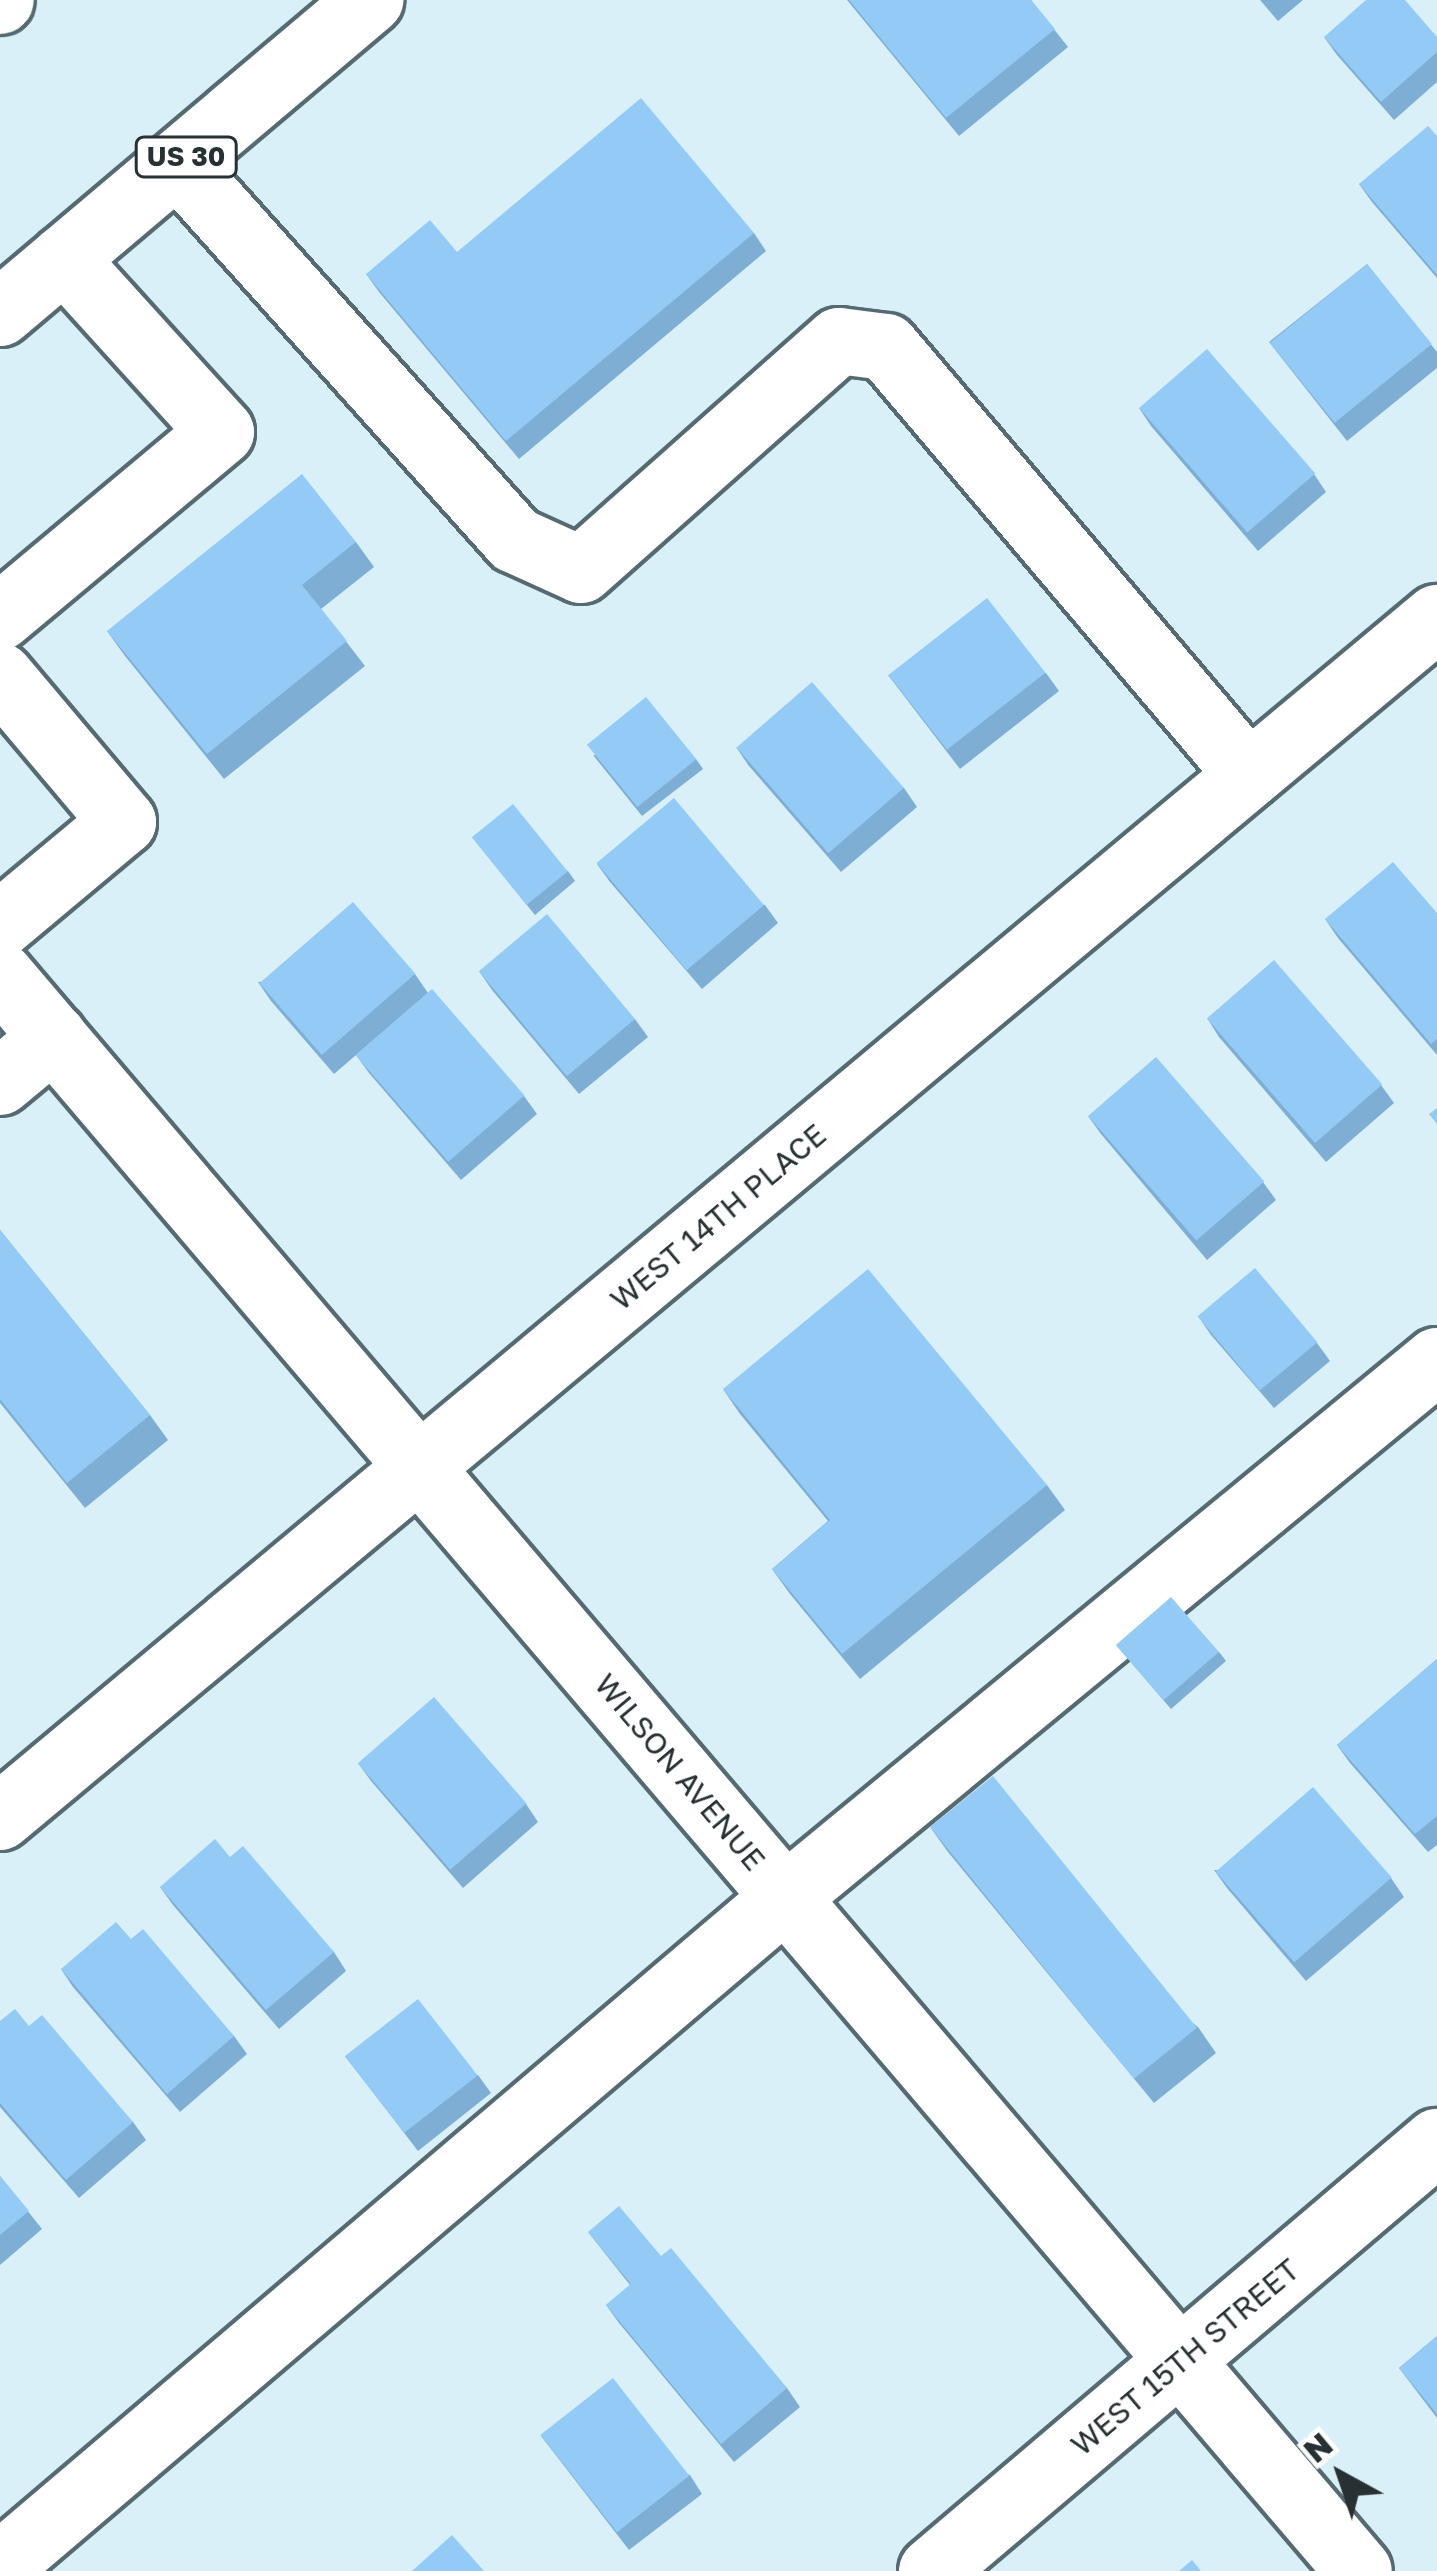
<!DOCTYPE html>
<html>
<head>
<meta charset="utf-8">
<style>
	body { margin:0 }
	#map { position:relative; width:1437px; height:2571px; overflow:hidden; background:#d9f0f8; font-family:"Golos Text",sans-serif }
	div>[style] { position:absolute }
	.roads { filter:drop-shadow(3px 0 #556a71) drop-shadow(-3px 0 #556a71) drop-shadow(0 3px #556a71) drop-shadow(0 -3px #556a71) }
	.minor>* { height:66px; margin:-33px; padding:0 33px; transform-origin:33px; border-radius:33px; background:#fff }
	.major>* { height:66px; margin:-33px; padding:0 33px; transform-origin:33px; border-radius:33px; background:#fff }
	.wall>* { inset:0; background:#7eaed4 }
	.building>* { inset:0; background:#93caf6; transform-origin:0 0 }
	span { translate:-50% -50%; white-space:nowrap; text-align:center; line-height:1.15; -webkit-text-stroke:9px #fff; paint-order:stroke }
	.shield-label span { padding:3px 9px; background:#fff; border:3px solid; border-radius:9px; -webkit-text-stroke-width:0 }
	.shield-label { font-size:27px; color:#273033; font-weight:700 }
	.street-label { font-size:30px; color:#273033 }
	.north { position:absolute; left:1281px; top:2415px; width:120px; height:120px; -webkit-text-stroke:9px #fff; paint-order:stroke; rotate:320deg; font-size:33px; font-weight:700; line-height:48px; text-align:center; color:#273033 }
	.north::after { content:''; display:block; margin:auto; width:42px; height:54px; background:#273033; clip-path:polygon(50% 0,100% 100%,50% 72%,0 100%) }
</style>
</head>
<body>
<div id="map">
	<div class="roads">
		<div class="minor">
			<i style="left:0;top:1px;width:1px;rotate:-45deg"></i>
			<i style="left:178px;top:164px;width:505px;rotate:48.13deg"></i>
			<i style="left:515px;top:540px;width:72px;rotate:24.4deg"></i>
			<i style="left:581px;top:570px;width:345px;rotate:-41.6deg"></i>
			<i style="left:839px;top:341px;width:47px;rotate:7.3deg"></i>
			<i style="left:886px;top:347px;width:561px;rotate:49.7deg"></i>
			<i style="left:0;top:617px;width:288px;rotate:-39.9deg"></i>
			<i style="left:221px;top:432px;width:234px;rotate:-132.2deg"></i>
			<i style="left:0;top:676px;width:191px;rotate:49.9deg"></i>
			<i style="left:123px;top:822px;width:160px;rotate:140.1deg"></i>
			<i style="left:0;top:975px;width:2096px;rotate:49.59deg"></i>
			<i style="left:0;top:1082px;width:70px;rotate:-39.8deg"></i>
			<i style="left:0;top:1817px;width:1872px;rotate:-39.84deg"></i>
			<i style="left:0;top:2566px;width:1032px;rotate:-40.4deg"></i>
			<i style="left:786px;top:1897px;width:843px;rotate:-39.47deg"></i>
			<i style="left:932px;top:2571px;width:663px;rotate:-40.35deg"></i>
		</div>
		<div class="major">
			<i style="left:0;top:313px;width:485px;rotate:-40.2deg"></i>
		</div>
	</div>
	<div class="wall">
		<i style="clip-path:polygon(847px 0,1031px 0,1068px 47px,959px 136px)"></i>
		<i style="clip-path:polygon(1260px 0,1303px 0,1278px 21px)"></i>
		<i style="clip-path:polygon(1324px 37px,1437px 37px,1437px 82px,1394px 120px,1337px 55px)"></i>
		<i style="clip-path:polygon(1437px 136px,1437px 278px,1372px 202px,1359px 184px)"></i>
		<i style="clip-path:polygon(754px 233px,766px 251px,519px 459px,379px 292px,366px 274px,457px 252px)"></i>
		<i style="clip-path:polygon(1367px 264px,1437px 352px,1437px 368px,1347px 441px,1269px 342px)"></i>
		<i style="clip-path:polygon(1139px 408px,1314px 474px,1326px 492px,1258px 551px,1151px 426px)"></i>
		<i style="clip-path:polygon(356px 542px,374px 567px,321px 609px,365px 666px,224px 779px,125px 656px,107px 631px)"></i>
		<i style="clip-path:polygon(1046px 673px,1059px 691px,960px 769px,888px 675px)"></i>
		<i style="clip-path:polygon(736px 747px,904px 788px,917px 807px,841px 872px,749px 766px)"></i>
		<i style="clip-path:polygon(593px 755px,696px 759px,703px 769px,642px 816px)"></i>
		<i style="clip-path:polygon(472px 837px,568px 871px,575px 881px,535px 915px)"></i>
		<i style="clip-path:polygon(597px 864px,765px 905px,778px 923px,702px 989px,610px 882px)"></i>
		<i style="clip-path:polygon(1437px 913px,1437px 1055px,1338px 938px,1325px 919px)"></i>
		<i style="clip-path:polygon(479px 971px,635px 1019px,648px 1037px,579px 1094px,492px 990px)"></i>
		<i style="clip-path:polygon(415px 974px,428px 993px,334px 1074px,271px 1001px,258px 982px)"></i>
		<i style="clip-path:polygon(1207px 1018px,1381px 1085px,1394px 1103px,1326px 1162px,1219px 1037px)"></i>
		<i style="clip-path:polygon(356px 1055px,524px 1096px,537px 1114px,461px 1180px,369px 1073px)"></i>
		<i style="clip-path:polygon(1088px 1116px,1263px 1182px,1276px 1200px,1207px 1260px,1101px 1134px)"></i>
		<i style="clip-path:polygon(0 1230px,150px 1415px,168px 1440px,85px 1508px,0 1403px)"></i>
		<i style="clip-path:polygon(1198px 1316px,1317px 1343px,1330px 1361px,1274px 1408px,1211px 1335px)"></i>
		<i style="clip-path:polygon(723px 1389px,1047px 1485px,1065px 1510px,860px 1679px,790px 1594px,772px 1569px,828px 1521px,740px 1414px)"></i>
		<i style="clip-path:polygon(1116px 1645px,1219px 1652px,1226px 1661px,1171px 1709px)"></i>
		<i style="clip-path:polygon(1437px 1659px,1437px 1845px,1428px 1852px,1350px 1763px,1337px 1745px)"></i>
		<i style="clip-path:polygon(358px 1763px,526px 1804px,538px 1822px,463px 1888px,371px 1781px)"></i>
		<i style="clip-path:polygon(930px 1827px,1198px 2027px,1216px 2053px,1154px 2103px,948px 1852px)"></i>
		<i style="clip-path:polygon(230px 1857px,334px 1952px,346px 1971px,279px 2029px,173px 1905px,160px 1887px)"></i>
		<i style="clip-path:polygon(1214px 1870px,1391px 1878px,1404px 1897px,1306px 1981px,1227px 1888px)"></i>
		<i style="clip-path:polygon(131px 1939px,234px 2036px,247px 2054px,180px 2112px,73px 1987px,61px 1969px)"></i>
		<i style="clip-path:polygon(0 2021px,29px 2026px,133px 2122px,146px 2140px,79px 2198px,0 2107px)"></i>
		<i style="clip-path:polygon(345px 2056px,478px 2075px,491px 2093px,418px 2151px)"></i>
		<i style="clip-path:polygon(0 2176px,42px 2229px,0 2265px)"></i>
		<i style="clip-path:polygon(588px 2232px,661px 2256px,787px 2388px,800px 2407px,734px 2462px,619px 2323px,606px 2305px,630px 2285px)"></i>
		<i style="clip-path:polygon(1437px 2336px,1437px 2418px,1399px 2368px)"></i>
		<i style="clip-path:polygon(541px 2436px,690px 2475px,702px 2494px,629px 2550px)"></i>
	</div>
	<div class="building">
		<i style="clip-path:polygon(849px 0,1031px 0,1055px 29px,946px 118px)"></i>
		<i style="clip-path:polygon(1366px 0,1405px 0,1437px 37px,1437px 52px,1381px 102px,1324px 37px)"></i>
		<i style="clip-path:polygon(641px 98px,754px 233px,506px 441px,366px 274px,430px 220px,457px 252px)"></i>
		<i style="clip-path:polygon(1428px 126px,1437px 136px,1437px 275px,1359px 184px)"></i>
		<i style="left:1367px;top:264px;width:103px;height:125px;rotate:51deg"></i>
		<i style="left:1207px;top:349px;width:165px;height:90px;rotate:49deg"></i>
		<i style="clip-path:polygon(302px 474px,356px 542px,302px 585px,347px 641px,207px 754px,107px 631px)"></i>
		<i style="left:987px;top:598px;width:95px;height:125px;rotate:52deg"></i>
		<i style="left:812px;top:682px;width:140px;height:100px;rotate:49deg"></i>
		<i style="left:646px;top:697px;width:80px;height:76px;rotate:51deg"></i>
		<i style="left:674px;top:798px;width:140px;height:101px;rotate:50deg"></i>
		<i style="left:513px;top:804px;width:87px;height:53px;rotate:51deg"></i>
		<i style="clip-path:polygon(1393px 862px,1437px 913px,1437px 1039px,1431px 1044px,1325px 919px)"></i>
		<i style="left:353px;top:902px;width:95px;height:124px;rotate:49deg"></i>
		<i style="left:547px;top:914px;width:137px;height:89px;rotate:50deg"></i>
		<i style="left:1274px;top:960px;width:165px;height:89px;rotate:49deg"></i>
		<i style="left:432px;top:989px;width:141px;height:101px;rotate:49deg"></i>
		<i style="left:1156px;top:1057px;width:165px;height:90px;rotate:49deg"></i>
		<i style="clip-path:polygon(1437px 1108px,1437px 1124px,1429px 1114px)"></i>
		<i style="clip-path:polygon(0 1230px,150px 1415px,67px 1483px,0 1399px)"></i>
		<i style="left:1255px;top:1268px;width:97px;height:75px;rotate:50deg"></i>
		<i style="clip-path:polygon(868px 1269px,1047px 1485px,842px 1654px,772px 1569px,830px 1520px,723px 1389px)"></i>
		<i style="left:1171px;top:1597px;width:73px;height:73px;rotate:49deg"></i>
		<i style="clip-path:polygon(1437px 1659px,1437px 1816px,1415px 1834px,1337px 1745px)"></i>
		<i style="left:434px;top:1697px;width:141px;height:101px;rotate:49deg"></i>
		<i style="left:993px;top:1776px;width:324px;height:81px;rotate:51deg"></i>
		<i style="left:1313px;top:1787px;width:120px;height:129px;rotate:49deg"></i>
		<i style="clip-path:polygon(215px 1839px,230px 1857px,243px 1846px,334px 1952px,266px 2010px,160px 1887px)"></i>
		<i style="clip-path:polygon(116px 1922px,131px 1939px,143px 1929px,234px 2036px,167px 2094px,61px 1969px)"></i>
		<i style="left:418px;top:1999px;width:97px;height:93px;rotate:52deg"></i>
		<i style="clip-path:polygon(15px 2009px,29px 2026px,42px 2015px,133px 2122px,66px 2180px,0 2103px,0 2021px)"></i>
		<i style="clip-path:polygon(0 2176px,29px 2211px,0 2235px)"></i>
		<i style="clip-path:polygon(619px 2206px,661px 2256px,671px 2248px,787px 2388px,721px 2444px,606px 2305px,631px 2284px,588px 2232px)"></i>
		<i style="clip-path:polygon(1437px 2336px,1437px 2414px,1399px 2368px)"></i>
		<i style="left:613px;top:2378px;width:124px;height:92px;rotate:52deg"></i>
		<i style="clip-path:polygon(452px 2535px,484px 2571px,412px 2571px)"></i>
		<i style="clip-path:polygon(1192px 2560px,1201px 2571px,1179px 2571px)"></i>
	</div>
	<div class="shield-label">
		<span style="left:186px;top:157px">US 30</span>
	</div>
	<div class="street-label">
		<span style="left:718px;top:1217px;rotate:-40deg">WEST 14TH PLACE</span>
		<span style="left:680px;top:1772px;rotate:50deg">WILSON AVENUE</span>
		<span style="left:1185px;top:2357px;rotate:-40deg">WEST 15TH STREET</span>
	</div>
	<div class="north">N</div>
</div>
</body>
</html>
